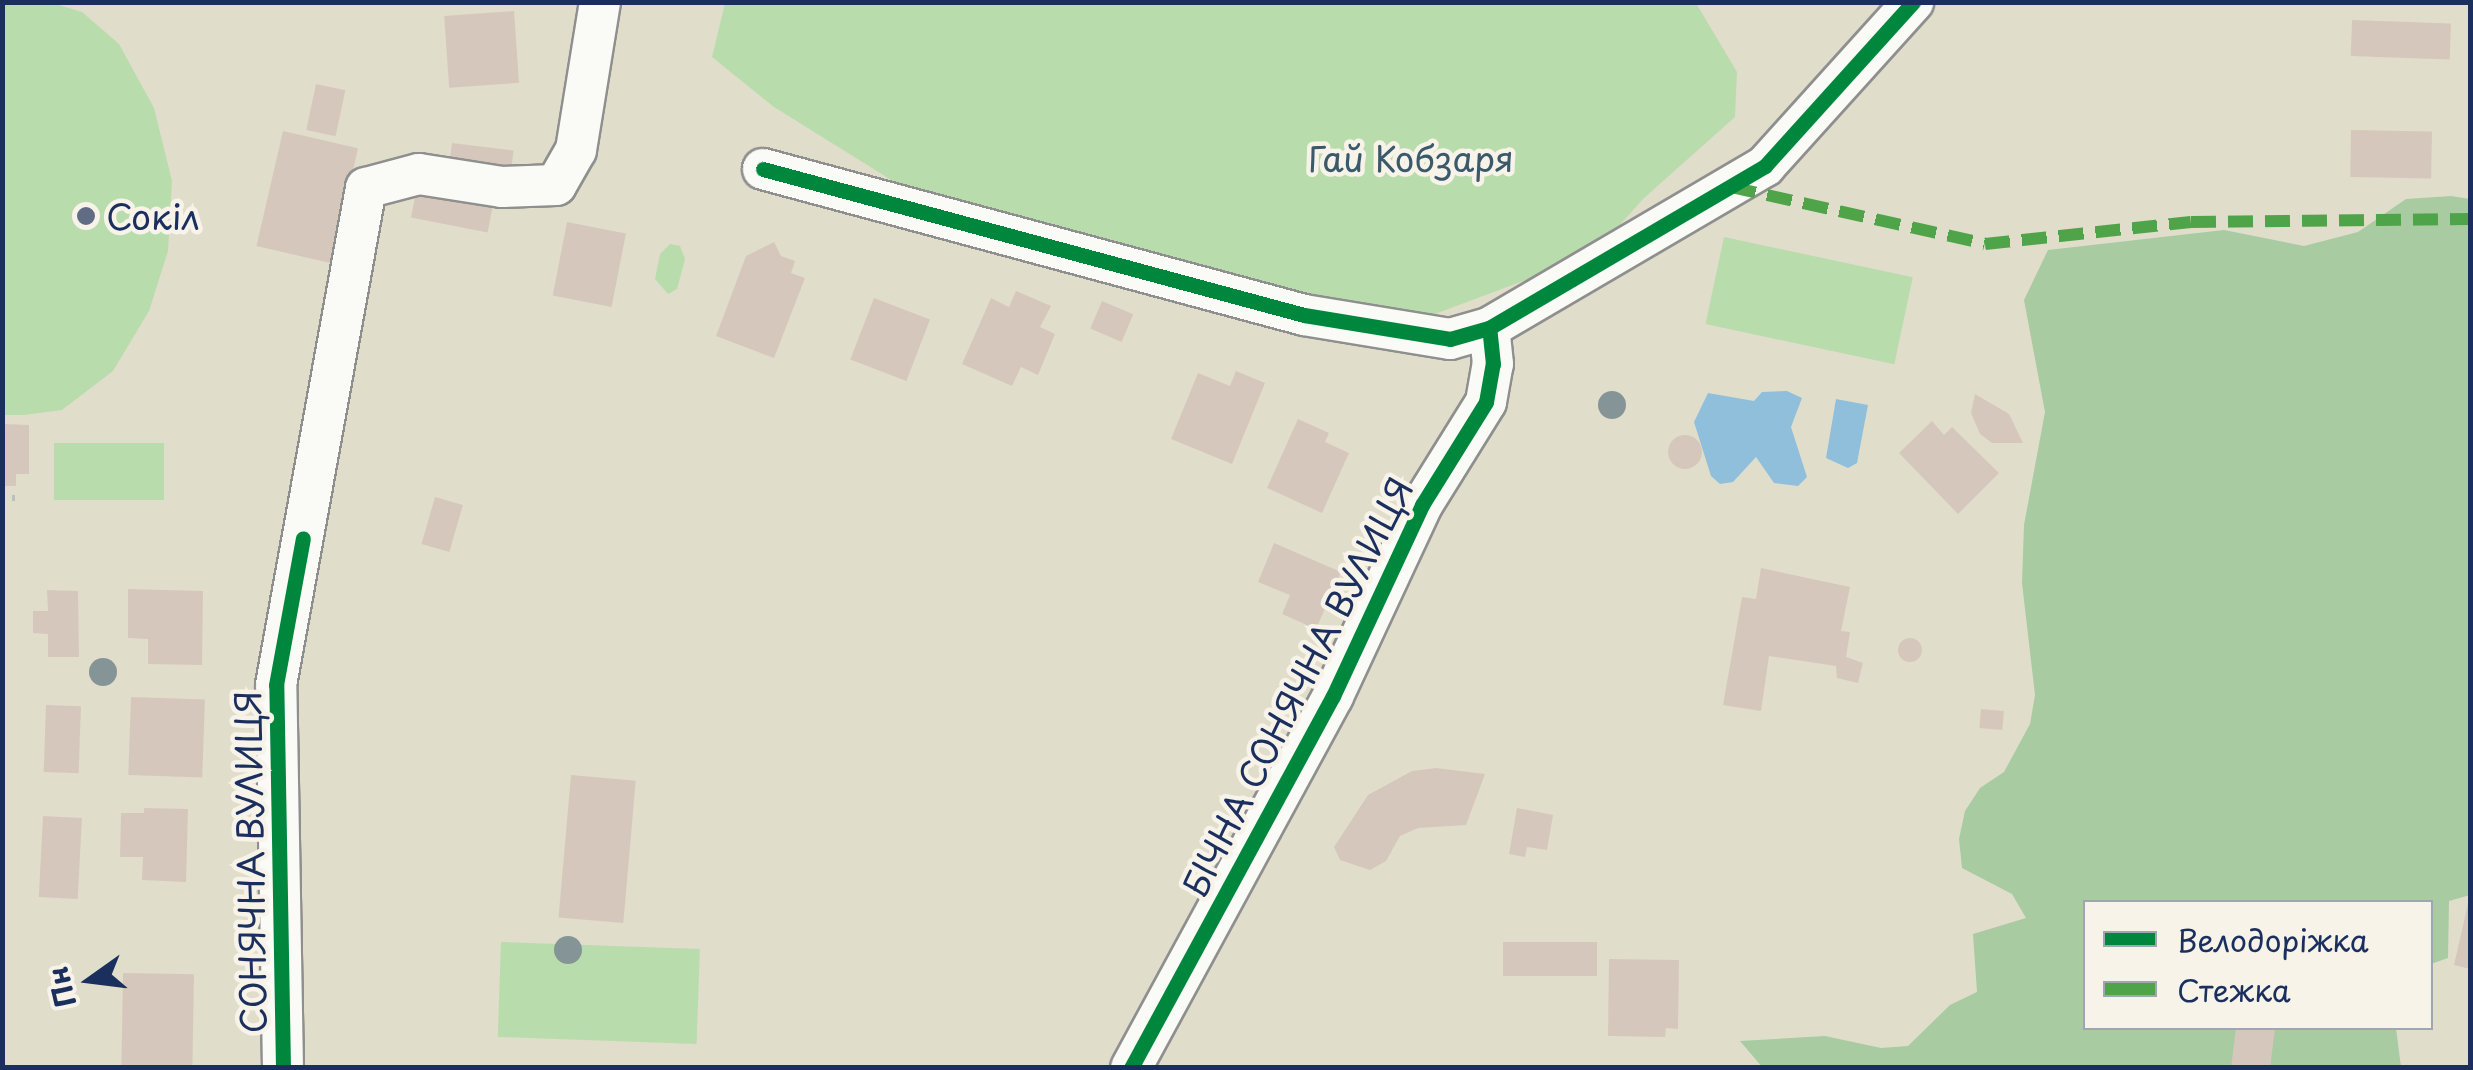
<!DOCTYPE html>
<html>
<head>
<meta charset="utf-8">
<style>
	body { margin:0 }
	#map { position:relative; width:2473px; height:1070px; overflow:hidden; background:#e1ddcb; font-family:"Playpen Sans",sans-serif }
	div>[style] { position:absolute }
	.green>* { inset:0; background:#b9dcad; transform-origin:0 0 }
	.forest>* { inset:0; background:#a8cba1 }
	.water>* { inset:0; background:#90bfdc }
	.building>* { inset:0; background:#d6c7bc; transform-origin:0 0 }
	.round { border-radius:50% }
	.path>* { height:6px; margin-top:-3px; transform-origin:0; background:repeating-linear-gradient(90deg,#bdbec0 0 2.5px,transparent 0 10.5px) }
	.roads { filter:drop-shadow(2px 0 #8e8f8e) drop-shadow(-2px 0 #8e8f8e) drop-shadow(0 2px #8e8f8e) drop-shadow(0 -2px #8e8f8e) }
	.minor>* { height:40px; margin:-20px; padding:0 20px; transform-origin:20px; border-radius:20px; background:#fafaf7 }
	.quiet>* { height:12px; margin-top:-6px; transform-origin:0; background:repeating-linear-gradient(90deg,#4fa44a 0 25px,transparent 0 37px) }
	.cycleway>* { height:15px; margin:-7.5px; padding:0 7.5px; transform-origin:7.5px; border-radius:7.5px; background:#00873e }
	.trees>* { width:28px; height:28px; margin:-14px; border-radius:50%; background:#859597 }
	.dots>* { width:28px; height:28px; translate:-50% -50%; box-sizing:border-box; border:5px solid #f7f3e8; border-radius:50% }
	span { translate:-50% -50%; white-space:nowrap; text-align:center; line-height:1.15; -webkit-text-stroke:9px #f7f3e8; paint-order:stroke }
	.park-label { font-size:35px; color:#3a5a6c }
	.poi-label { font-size:35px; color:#1b2f5e }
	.left { translate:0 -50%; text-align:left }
	.street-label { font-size:35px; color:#1b2f5e }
	.frame { position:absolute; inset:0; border:5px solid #1b2f5e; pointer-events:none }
	.legend { position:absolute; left:2083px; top:900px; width:350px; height:130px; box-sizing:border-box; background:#f7f3e8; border:2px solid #9fa5b1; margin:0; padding:12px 18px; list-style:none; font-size:30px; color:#1b2f5e }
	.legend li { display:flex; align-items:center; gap:20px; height:50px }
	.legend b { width:50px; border:2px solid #9fa5b1 }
	.north { position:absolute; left:40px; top:930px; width:100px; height:100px; -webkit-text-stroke:8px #f7f3e8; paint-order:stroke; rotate:256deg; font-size:28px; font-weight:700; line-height:40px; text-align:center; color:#1b2f5e }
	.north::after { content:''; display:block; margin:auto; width:35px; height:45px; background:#1b2f5e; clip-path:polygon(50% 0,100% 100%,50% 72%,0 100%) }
</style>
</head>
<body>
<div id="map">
	<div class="green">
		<i style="clip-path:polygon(2px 3px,52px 3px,82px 12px,119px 44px,154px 108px,172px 181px,168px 251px,149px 311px,113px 371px,62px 410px,24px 415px,3px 415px)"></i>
		<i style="clip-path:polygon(725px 3px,1696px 3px,1737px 72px,1735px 117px,1643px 199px,1593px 255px,1424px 318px,1317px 301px,909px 191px,774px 107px,712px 57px)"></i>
		<i style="left:1724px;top:237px;width:193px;height:89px;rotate:12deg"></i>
		<i style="clip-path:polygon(670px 244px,680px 246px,685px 259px,677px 289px,668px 294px,655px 279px,660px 254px)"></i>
		<i style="left:54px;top:443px;width:110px;height:57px"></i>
		<i style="left:501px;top:942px;width:199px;height:95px;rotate:2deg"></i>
	</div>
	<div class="forest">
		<i style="clip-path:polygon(2451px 196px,2470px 199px,2470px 895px,2449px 901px,2448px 958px,2431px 964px,2430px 902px,2086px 902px,2086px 1028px,2396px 1028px,2401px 1067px,1763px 1068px,1740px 1041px,1825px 1036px,1881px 1048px,1908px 1046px,1950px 1005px,1977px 992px,1973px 934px,2026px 918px,2012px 894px,1962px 868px,1959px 839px,1965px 811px,1980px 788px,2004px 772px,2030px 724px,2035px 695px,2022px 583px,2024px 525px,2045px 412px,2024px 300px,2048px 250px,2224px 230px,2304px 246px,2358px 232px,2406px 199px)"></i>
	</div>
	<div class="water">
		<i style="clip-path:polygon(1787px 391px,1802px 398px,1791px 427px,1807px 477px,1798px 486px,1774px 483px,1756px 457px,1733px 482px,1720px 484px,1711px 476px,1694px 422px,1708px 393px,1754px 401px,1762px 392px)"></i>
		<i style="clip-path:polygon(1836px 399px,1868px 405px,1857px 463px,1848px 468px,1826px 458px)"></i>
	</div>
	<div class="building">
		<i style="left:514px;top:11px;width:72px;height:70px;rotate:86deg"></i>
		<i style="left:2352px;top:20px;width:99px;height:36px;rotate:2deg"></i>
		<i style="left:316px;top:84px;width:30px;height:47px;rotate:12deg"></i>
		<i style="left:2351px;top:130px;width:81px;height:47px;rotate:1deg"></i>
		<i style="left:283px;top:131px;width:77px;height:118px;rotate:13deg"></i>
		<i style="left:452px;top:143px;width:62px;height:26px;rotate:7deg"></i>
		<i style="left:416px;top:192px;width:78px;height:26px;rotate:11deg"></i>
		<i style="left:567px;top:222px;width:60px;height:75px;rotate:11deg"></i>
		<i style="clip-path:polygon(774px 242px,781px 256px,795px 261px,791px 273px,805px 278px,774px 358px,716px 336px,746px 256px)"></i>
		<i style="clip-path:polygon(1016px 291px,1051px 306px,1040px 327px,1055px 334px,1038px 375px,1021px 367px,1012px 386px,962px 364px,991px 298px,1009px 307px)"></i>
		<i style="left:874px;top:298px;width:60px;height:66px;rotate:21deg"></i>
		<i style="left:1102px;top:301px;width:34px;height:30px;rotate:23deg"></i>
		<i style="clip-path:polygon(1236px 371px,1265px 383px,1232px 464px,1171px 439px,1198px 373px,1230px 386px)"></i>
		<i style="clip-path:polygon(1975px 394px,2009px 414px,2023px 443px,1992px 443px,1980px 434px,1971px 413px)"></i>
		<i style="clip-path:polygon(1298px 419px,1329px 433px,1325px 442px,1349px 453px,1322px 513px,1267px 488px)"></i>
		<i style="clip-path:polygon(1932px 421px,1944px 435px,1952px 427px,1999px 473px,1958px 514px,1899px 453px)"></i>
		<i style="clip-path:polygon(2px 424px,29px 425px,29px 474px,16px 474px,16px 486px,2px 486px)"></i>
		<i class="round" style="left:1668px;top:435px;width:34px;height:34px"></i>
		<i style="left:435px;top:497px;width:29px;height:49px;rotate:16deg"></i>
		<i style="clip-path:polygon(1274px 543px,1341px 572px,1316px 629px,1282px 614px,1290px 595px,1258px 582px)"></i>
		<i style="clip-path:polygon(1761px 568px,1850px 587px,1841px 631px,1850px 632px,1846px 657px,1863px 663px,1858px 683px,1837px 678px,1836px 666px,1769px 656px,1761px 711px,1723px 705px,1742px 597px,1756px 599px)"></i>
		<i style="clip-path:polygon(128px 589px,203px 591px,202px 665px,148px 664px,148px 639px,128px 638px)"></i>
		<i style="clip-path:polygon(47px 590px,78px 591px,79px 657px,48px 657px,48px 634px,33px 633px,33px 611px,48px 611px)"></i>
		<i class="round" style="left:1898px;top:638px;width:24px;height:24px"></i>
		<i style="left:131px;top:697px;width:74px;height:78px;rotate:2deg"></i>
		<i style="left:46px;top:705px;width:35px;height:67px;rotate:2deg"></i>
		<i style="left:1981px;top:709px;width:23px;height:19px;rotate:5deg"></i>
		<i style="clip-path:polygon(1436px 768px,1485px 774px,1466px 825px,1418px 828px,1400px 836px,1386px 861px,1370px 870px,1340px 860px,1334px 847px,1368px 795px,1412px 771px)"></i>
		<i style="left:571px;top:775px;width:65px;height:143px;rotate:5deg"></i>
		<i style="clip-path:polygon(144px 808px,188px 809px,186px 882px,142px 880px,143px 857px,120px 857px,121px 813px,144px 813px)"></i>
		<i style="clip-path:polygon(1517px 808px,1553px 815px,1547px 850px,1527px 847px,1525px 857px,1509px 854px)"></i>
		<i style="left:43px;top:816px;width:39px;height:81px;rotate:3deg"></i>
		<i style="clip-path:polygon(2470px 895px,2470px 969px,2454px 965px)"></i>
		<i style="left:1503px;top:942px;width:94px;height:34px"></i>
		<i style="clip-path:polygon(1609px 959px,1679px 960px,1678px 1029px,1666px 1028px,1665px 1037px,1608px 1036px)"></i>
		<i style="left:123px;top:973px;width:71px;height:92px;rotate:1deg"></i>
		<i style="clip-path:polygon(2236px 1028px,2275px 1028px,2270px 1068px,2231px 1068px)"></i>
	</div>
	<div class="path">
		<i style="left:2px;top:498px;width:14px"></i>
	</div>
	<div class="roads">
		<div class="minor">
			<i style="left:763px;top:169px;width:560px;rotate:15.1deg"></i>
			<i style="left:1304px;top:315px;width:148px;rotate:9.3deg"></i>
			<i style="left:1450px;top:339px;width:41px;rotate:-15.8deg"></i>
			<i style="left:283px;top:1068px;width:383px;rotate:-91deg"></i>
			<i style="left:276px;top:685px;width:505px;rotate:-79.74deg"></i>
			<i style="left:366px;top:188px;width:55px;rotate:-14.8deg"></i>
			<i style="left:419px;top:174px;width:84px;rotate:8.9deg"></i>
			<i style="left:502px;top:187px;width:54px;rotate:-2.1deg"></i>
			<i style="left:556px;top:185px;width:40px;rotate:-60.3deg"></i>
			<i style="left:576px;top:150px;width:150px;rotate:-80.8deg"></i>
			<i style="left:1131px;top:1068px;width:423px;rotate:-61.5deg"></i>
			<i style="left:1333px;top:696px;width:211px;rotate:-65deg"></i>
			<i style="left:1422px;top:505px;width:121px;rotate:-58.1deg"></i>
			<i style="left:1486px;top:402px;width:39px;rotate:-80deg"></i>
			<i style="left:1493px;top:364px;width:36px;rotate:-96deg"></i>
			<i style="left:1489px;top:328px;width:320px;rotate:-30.4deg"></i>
			<i style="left:1765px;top:166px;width:221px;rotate:-47.9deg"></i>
		</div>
	</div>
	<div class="quiet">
		<i style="left:1731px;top:187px;width:260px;rotate:12.6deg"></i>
		<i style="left:1985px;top:244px;width:207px;rotate:-6.1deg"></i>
		<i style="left:2191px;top:222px;width:279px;rotate:-0.6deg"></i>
	</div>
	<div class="cycleway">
		<i style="left:763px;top:169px;width:560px;rotate:15.1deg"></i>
		<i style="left:1304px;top:315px;width:148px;rotate:9.3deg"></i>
		<i style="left:1450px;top:339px;width:41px;rotate:-15.8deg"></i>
		<i style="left:283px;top:1068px;width:383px;rotate:-91deg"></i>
		<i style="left:276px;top:685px;width:149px;rotate:-79.6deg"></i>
		<i style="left:1131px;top:1068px;width:423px;rotate:-61.5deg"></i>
		<i style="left:1333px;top:696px;width:211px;rotate:-65deg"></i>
		<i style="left:1422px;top:505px;width:121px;rotate:-58.1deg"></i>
		<i style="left:1486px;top:402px;width:39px;rotate:-80deg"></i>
		<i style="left:1493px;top:364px;width:36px;rotate:-96deg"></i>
		<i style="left:1489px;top:328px;width:320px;rotate:-30.4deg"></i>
		<i style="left:1765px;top:166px;width:221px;rotate:-47.9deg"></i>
	</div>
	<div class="trees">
		<i style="left:1612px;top:405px"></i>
		<i style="left:103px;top:672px"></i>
		<i style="left:568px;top:950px"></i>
	</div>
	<div class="dots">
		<i style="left:86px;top:216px;background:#606c84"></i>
	</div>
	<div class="park-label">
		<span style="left:1411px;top:158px">Гай Кобзаря</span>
	</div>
	<div class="poi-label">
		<span class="left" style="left:106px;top:216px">Сокіл</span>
	</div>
	<div class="street-label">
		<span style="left:1297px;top:687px;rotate:-63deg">БІЧНА СОНЯЧНА ВУЛИЦЯ</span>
		<span style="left:250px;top:862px;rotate:-91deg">СОНЯЧНА ВУЛИЦЯ</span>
	</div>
	<div class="frame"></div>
	<ul class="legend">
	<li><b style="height:12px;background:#00873e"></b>Велодоріжка</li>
	<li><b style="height:12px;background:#4fa44a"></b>Стежка</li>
	</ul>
	<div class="north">Пн</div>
</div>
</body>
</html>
